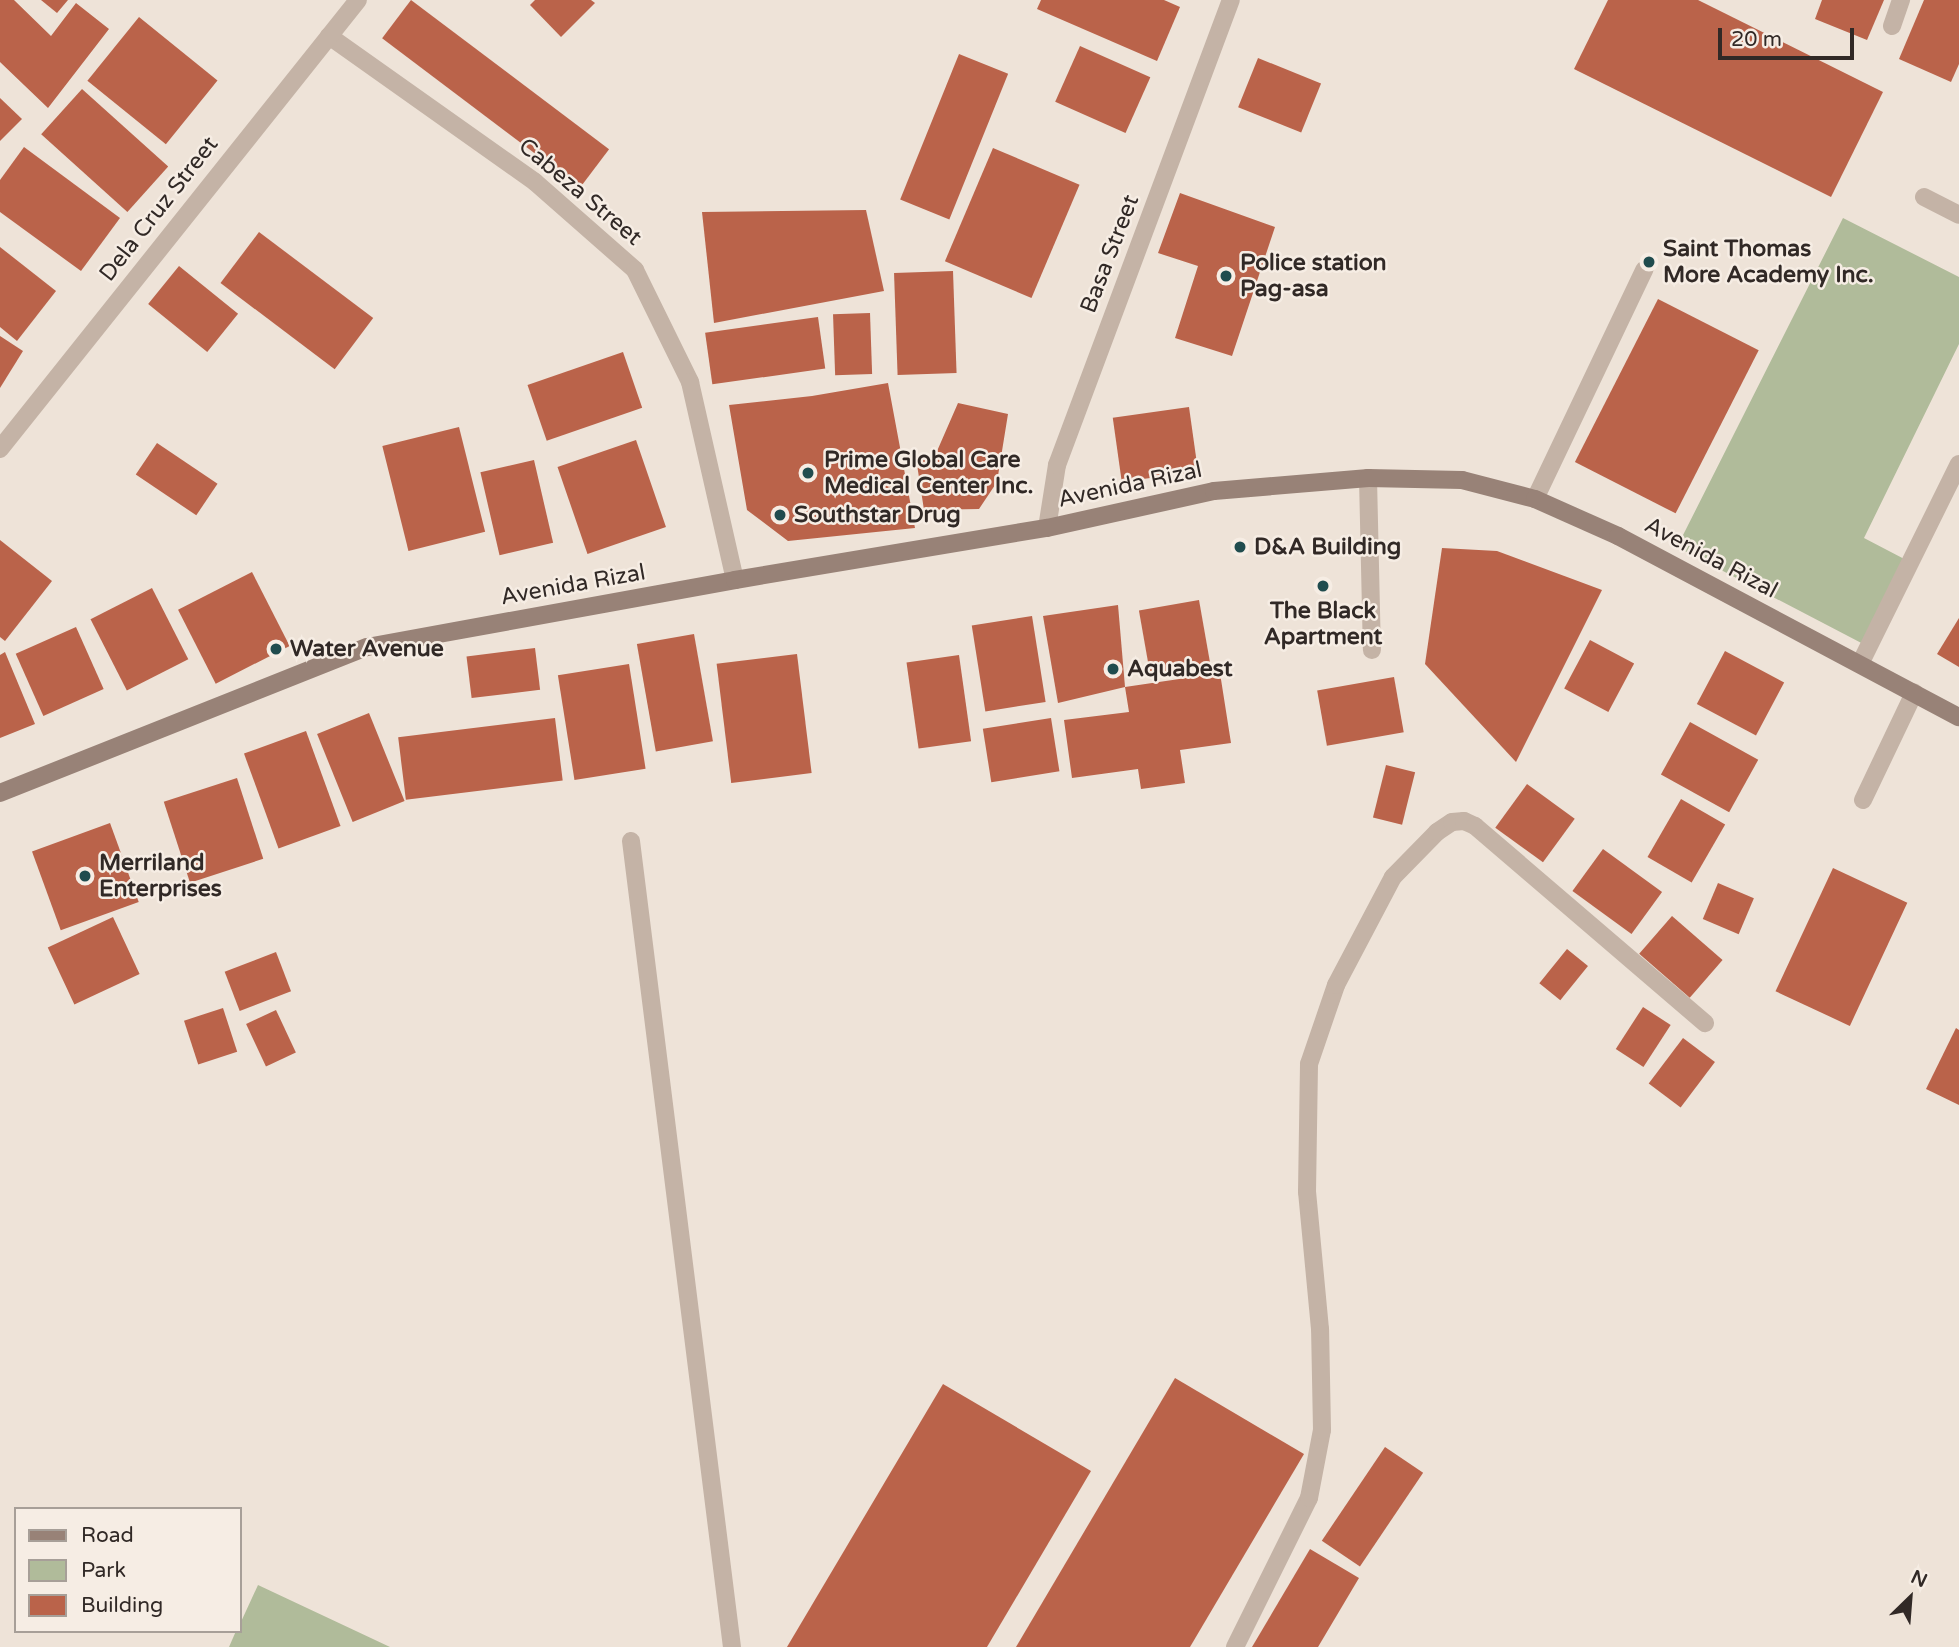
<!DOCTYPE html>
<html>
<head>
<meta charset="utf-8">
<style>
	body { margin:0 }
	#map { position:relative; width:1959px; height:1647px; overflow:hidden; background:#eee3d8; font-family:"Varela Round",sans-serif }
	div>[style] { position:absolute }
	.green>* { inset:0; background:#b0bb9a }
	.building>* { inset:0; background:#ba634a; transform-origin:0 0 }
	.lane>* { height:18px; margin:-9px; padding:0 9px; transform-origin:9px; border-radius:9px; background:#c4b3a6 }
	.street>* { height:18px; margin:-9px; padding:0 9px; transform-origin:9px; border-radius:9px; background:#c4b3a6 }
	.secondary>* { height:18px; margin:-9px; padding:0 9px; transform-origin:9px; border-radius:9px; background:#988277 }
	.dots>* { width:19px; height:19px; translate:-50% -50%; box-sizing:border-box; border:4px solid #f6ede4; border-radius:50% }
	span { translate:-50% -50%; white-space:nowrap; text-align:center; line-height:1.15; -webkit-text-stroke:5px #f6ede4; paint-order:stroke }
	.street-label { font-size:23px; color:#312926 }
	.poi-label { font-size:23px; color:#312926; font-weight:700 }
	.left { translate:0 -50%; text-align:left }
	.legend { position:absolute; left:14px; top:1507px; width:228px; height:126px; box-sizing:border-box; background:#f6ede4; border:2px solid #a79f98; margin:0; padding:9px 12px; list-style:none; font-size:21px; color:#312926 }
	.legend li { display:flex; align-items:center; gap:14px; height:35px }
	.legend b { width:35px; border:2px solid #a79f98 }
	.north { position:absolute; left:1875px; top:1563px; width:70px; height:70px; -webkit-text-stroke:5px #f6ede4; paint-order:stroke; rotate:25deg; font-size:19px; font-weight:700; line-height:28px; text-align:center; color:#312926 }
	.north::after { content:''; display:block; margin:auto; width:24px; height:32px; background:#312926; clip-path:polygon(50% 0,100% 100%,50% 72%,0 100%) }
	.scale { position:absolute; left:1718px; top:28px; width:136px; height:32px; box-sizing:border-box; border:4px solid #312926; border-top:0; padding-left:9px; font-size:21px; line-height:24px; white-space:nowrap; color:#312926; -webkit-text-stroke:5px #f6ede4; paint-order:stroke }
</style>
</head>
<body>
<div id="map">
	<div class="green">
		<i style="clip-path:polygon(1843px 218px,1959px 277px,1959px 344px,1864px 538px,1910px 562px,1869px 647px,1677px 547px)"></i>
		<i style="clip-path:polygon(258px 1585px,390px 1647px,229px 1647px,236px 1631px,240px 1631px,240px 1624px)"></i>
	</div>
	<div class="building">
		<i style="clip-path:polygon(0 0,14px 0,51px 36px,76px 3px,109px 29px,48px 108px,0 62px)"></i>
		<i style="clip-path:polygon(41px 0,68px 0,57px 13px)"></i>
		<i style="left:411px;top:0;width:248px;height:48px;rotate:37deg"></i>
		<i style="clip-path:polygon(535px 0,591px 0,595px 3px,561px 37px,530px 5px)"></i>
		<i style="clip-path:polygon(1041px 0,1164px 0,1180px 7px,1157px 61px,1037px 9px)"></i>
		<i style="clip-path:polygon(1608px 0,1698px 0,1883px 92px,1831px 197px,1574px 69px)"></i>
		<i style="clip-path:polygon(1822px 0,1884px 0,1867px 40px,1815px 19px)"></i>
		<i style="clip-path:polygon(1924px 0,1959px 0,1959px 64px,1951px 82px,1899px 59px)"></i>
		<i style="left:139px;top:17px;width:101px;height:82px;rotate:39deg"></i>
		<i style="left:1080px;top:46px;width:77px;height:61px;rotate:24deg"></i>
		<i style="left:959px;top:54px;width:53px;height:157px;rotate:22deg"></i>
		<i style="left:1258px;top:58px;width:68px;height:53px;rotate:22deg"></i>
		<i style="left:82px;top:89px;width:116px;height:61px;rotate:42deg"></i>
		<i style="clip-path:polygon(0 98px,22px 119px,0 141px)"></i>
		<i style="clip-path:polygon(24px 147px,120px 218px,81px 271px,0 212px,0 180px)"></i>
		<i style="left:993px;top:148px;width:94px;height:123px;rotate:23deg"></i>
		<i style="clip-path:polygon(1180px 193px,1275px 227px,1232px 356px,1175px 338px,1198px 266px,1158px 253px)"></i>
		<i style="clip-path:polygon(866px 210px,884px 291px,714px 323px,702px 212px)"></i>
		<i style="left:259px;top:232px;width:143px;height:64px;rotate:37deg"></i>
		<i style="clip-path:polygon(0 247px,56px 291px,17px 341px,0 327px)"></i>
		<i style="left:179px;top:266px;width:76px;height:49px;rotate:39deg"></i>
		<i style="left:953px;top:271px;width:102px;height:59px;rotate:88deg"></i>
		<i style="left:1658px;top:299px;width:113px;height:183px;rotate:27deg"></i>
		<i style="left:870px;top:313px;width:61px;height:37px;rotate:88deg"></i>
		<i style="left:818px;top:317px;width:52px;height:114px;rotate:82deg"></i>
		<i style="clip-path:polygon(0 336px,23px 351px,0 388px)"></i>
		<i style="left:623px;top:352px;width:59px;height:101px;rotate:71deg"></i>
		<i style="clip-path:polygon(888px 383px,915px 528px,788px 541px,747px 510px,729px 405px,812px 396px)"></i>
		<i style="clip-path:polygon(958px 403px,1008px 414px,997px 482px,979px 509px,924px 510px,916px 458px,934px 458px)"></i>
		<i style="left:1189px;top:407px;width:65px;height:77px;rotate:82deg"></i>
		<i style="left:459px;top:427px;width:108px;height:79px;rotate:76deg"></i>
		<i style="left:636px;top:440px;width:92px;height:83px;rotate:71deg"></i>
		<i style="left:157px;top:443px;width:73px;height:38px;rotate:34deg"></i>
		<i style="left:534px;top:460px;width:85px;height:55px;rotate:77deg"></i>
		<i style="clip-path:polygon(0 540px,52px 581px,5px 641px,0 637px)"></i>
		<i style="clip-path:polygon(1442px 548px,1497px 551px,1602px 590px,1516px 762px,1425px 664px)"></i>
		<i style="left:252px;top:572px;width:83px;height:83px;rotate:63deg"></i>
		<i style="left:152px;top:588px;width:80px;height:69px;rotate:63deg"></i>
		<i style="left:1199px;top:600px;width:66px;height:61px;rotate:80deg"></i>
		<i style="clip-path:polygon(1118px 605px,1125px 687px,1058px 703px,1043px 616px)"></i>
		<i style="left:1032px;top:616px;width:87px;height:61px;rotate:81deg"></i>
		<i style="clip-path:polygon(1959px 618px,1959px 667px,1937px 654px)"></i>
		<i style="left:76px;top:627px;width:68px;height:66px;rotate:66deg"></i>
		<i style="left:694px;top:634px;width:109px;height:58px;rotate:80deg"></i>
		<i style="left:1590px;top:640px;width:50px;height:55px;rotate:28deg"></i>
		<i style="left:535px;top:648px;width:42px;height:69px;rotate:83deg"></i>
		<i style="left:1725px;top:651px;width:67px;height:60px;rotate:28deg"></i>
		<i style="clip-path:polygon(5px 652px,35px 724px,0 738px,0 655px)"></i>
		<i style="left:797px;top:654px;width:120px;height:81px;rotate:83deg"></i>
		<i style="left:959px;top:655px;width:87px;height:53px;rotate:82deg"></i>
		<i style="left:629px;top:664px;width:106px;height:72px;rotate:81deg"></i>
		<i style="clip-path:polygon(1220px 673px,1231px 743px,1180px 750px,1185px 783px,1141px 789px,1138px 769px,1072px 778px,1064px 720px,1129px 712px,1125px 687px)"></i>
		<i style="left:1394px;top:677px;width:56px;height:78px;rotate:80deg"></i>
		<i style="left:369px;top:713px;width:95px;height:56px;rotate:68deg"></i>
		<i style="left:555px;top:718px;width:63px;height:158px;rotate:83deg"></i>
		<i style="left:1051px;top:718px;width:54px;height:69px;rotate:81deg"></i>
		<i style="left:1690px;top:722px;width:78px;height:60px;rotate:29deg"></i>
		<i style="left:306px;top:731px;width:101px;height:66px;rotate:70deg"></i>
		<i style="left:1386px;top:765px;width:30px;height:54px;rotate:14deg"></i>
		<i style="left:237px;top:778px;width:85px;height:77px;rotate:72deg"></i>
		<i style="left:1527px;top:784px;width:59px;height:54px;rotate:36deg"></i>
		<i style="left:1681px;top:799px;width:51px;height:67px;rotate:30deg"></i>
		<i style="left:110px;top:823px;width:84px;height:83px;rotate:70deg"></i>
		<i style="left:1603px;top:849px;width:73px;height:52px;rotate:36deg"></i>
		<i style="left:1833px;top:868px;width:82px;height:136px;rotate:25deg"></i>
		<i style="left:1718px;top:883px;width:39px;height:39px;rotate:23deg"></i>
		<i style="left:1672px;top:916px;width:67px;height:50px;rotate:41deg"></i>
		<i style="left:113px;top:917px;width:63px;height:72px;rotate:65deg"></i>
		<i style="left:1567px;top:949px;width:27px;height:44px;rotate:39deg"></i>
		<i style="left:276px;top:952px;width:42px;height:55px;rotate:69deg"></i>
		<i style="left:1643px;top:1007px;width:33px;height:50px;rotate:33deg"></i>
		<i style="left:223px;top:1008px;width:46px;height:41px;rotate:72deg"></i>
		<i style="left:276px;top:1010px;width:47px;height:33px;rotate:65deg"></i>
		<i style="clip-path:polygon(1956px 1028px,1959px 1030px,1959px 1105px,1926px 1089px)"></i>
		<i style="left:1683px;top:1038px;width:40px;height:57px;rotate:37deg"></i>
		<i style="clip-path:polygon(1175px 1378px,1304px 1454px,1190px 1647px,1016px 1647px)"></i>
		<i style="clip-path:polygon(943px 1384px,1091px 1471px,987px 1647px,787px 1647px)"></i>
		<i style="left:1385px;top:1447px;width:46px;height:113px;rotate:34deg"></i>
		<i style="clip-path:polygon(1310px 1549px,1359px 1578px,1318px 1647px,1252px 1647px)"></i>
	</div>
	<div class="lane">
		<i style="left:1924px;top:197px;width:39px;rotate:27deg"></i>
		<i style="left:1368px;top:478px;width:172px;rotate:88.7deg"></i>
		<i style="left:1535px;top:499px;width:254px;rotate:-64.5deg"></i>
		<i style="left:1860px;top:664px;width:223px;rotate:-63.7deg"></i>
		<i style="left:1863px;top:800px;width:119px;rotate:-64.5deg"></i>
		<i style="left:631px;top:841px;width:812px;rotate:82.86deg"></i>
		<i style="left:1235px;top:1647px;width:166px;rotate:-63.6deg"></i>
		<i style="left:1309px;top:1498px;width:69px;rotate:-79.2deg"></i>
		<i style="left:1322px;top:1430px;width:101px;rotate:-91.1deg"></i>
		<i style="left:1320px;top:1329px;width:138px;rotate:-95.4deg"></i>
		<i style="left:1307px;top:1192px;width:128px;rotate:-89.1deg"></i>
		<i style="left:1309px;top:1064px;width:83px;rotate:-71.1deg"></i>
		<i style="left:1336px;top:985px;width:122px;rotate:-62.2deg"></i>
		<i style="left:1393px;top:877px;width:63px;rotate:-45.6deg"></i>
		<i style="left:1437px;top:832px;width:18px;rotate:-34deg"></i>
		<i style="left:1452px;top:822px;width:12px;rotate:-5deg"></i>
		<i style="left:1464px;top:821px;width:12px;rotate:24deg"></i>
		<i style="left:1475px;top:826px;width:303px;rotate:40.6deg"></i>
	</div>
	<div class="street">
		<i style="left:1892px;top:26px;width:28px;rotate:-71deg"></i>
		<i style="left:329px;top:36px;width:252px;rotate:35.3deg"></i>
		<i style="left:535px;top:182px;width:133px;rotate:41.3deg"></i>
		<i style="left:635px;top:270px;width:125px;rotate:63.8deg"></i>
		<i style="left:690px;top:382px;width:203px;rotate:77.2deg"></i>
		<i style="left:0;top:449px;width:574px;rotate:-51.43deg"></i>
		<i style="left:1047px;top:528px;width:64px;rotate:-81deg"></i>
		<i style="left:1057px;top:465px;width:496px;rotate:-69.5deg"></i>
	</div>
	<div class="secondary">
		<i style="left:0;top:793px;width:395px;rotate:-21.7deg"></i>
		<i style="left:367px;top:647px;width:374px;rotate:-10.3deg"></i>
		<i style="left:735px;top:580px;width:316px;rotate:-9.5deg"></i>
		<i style="left:1047px;top:528px;width:171px;rotate:-12.5deg"></i>
		<i style="left:1214px;top:491px;width:155px;rotate:-4.8deg"></i>
		<i style="left:1368px;top:478px;width:94px;rotate:1.2deg"></i>
		<i style="left:1462px;top:480px;width:75px;rotate:14.6deg"></i>
		<i style="left:1535px;top:499px;width:91px;rotate:24deg"></i>
		<i style="left:1618px;top:536px;width:386px;rotate:28deg"></i>
	</div>
	<div class="dots">
		<i style="left:1649px;top:262px;background:#204c4e"></i>
		<i style="left:1226px;top:276px;background:#204c4e"></i>
		<i style="left:808px;top:473px;background:#204c4e"></i>
		<i style="left:780px;top:515px;background:#204c4e"></i>
		<i style="left:1240px;top:547px;background:#204c4e"></i>
		<i style="left:1323px;top:586px;background:#204c4e"></i>
		<i style="left:276px;top:649px;background:#204c4e"></i>
		<i style="left:1113px;top:669px;background:#204c4e"></i>
		<i style="left:85px;top:876px;background:#204c4e"></i>
	</div>
	<div class="street-label">
		<span style="left:580px;top:192px;rotate:40deg">Cabeza Street</span>
		<span style="left:159px;top:209px;rotate:-52deg">Dela Cruz Street</span>
		<span style="left:1110px;top:254px;rotate:-69deg">Basa Street</span>
		<span style="left:1130px;top:485px;rotate:-12deg">Avenida Rizal</span>
		<span style="left:1711px;top:558px;rotate:28deg">Avenida Rizal</span>
		<span style="left:573px;top:585px;rotate:-10deg">Avenida Rizal</span>
	</div>
	<div class="poi-label">
		<span class="left" style="left:1663px;top:262px">Saint Thomas<br>More Academy Inc.</span>
		<span class="left" style="left:1240px;top:276px">Police station<br>Pag-asa</span>
		<span class="left" style="left:824px;top:473px">Prime Global Care<br>Medical Center Inc.</span>
		<span class="left" style="left:794px;top:515px">Southstar Drug</span>
		<span class="left" style="left:1254px;top:547px">D&amp;A Building</span>
		<span style="left:1323px;top:624px">The Black<br>Apartment</span>
		<span class="left" style="left:290px;top:649px">Water Avenue</span>
		<span class="left" style="left:1127px;top:669px">Aquabest</span>
		<span class="left" style="left:99px;top:876px">Merriland<br>Enterprises</span>
	</div>
	<ul class="legend">
	<li><b style="height:9px;background:#988277"></b>Road</li>
	<li><b style="height:19px;background:#b0bb9a"></b>Park</li>
	<li><b style="height:19px;background:#ba634a"></b>Building</li>
	</ul>
	<div class="north">N</div>
	<div class="scale">20 m</div>
</div>
</body>
</html>
